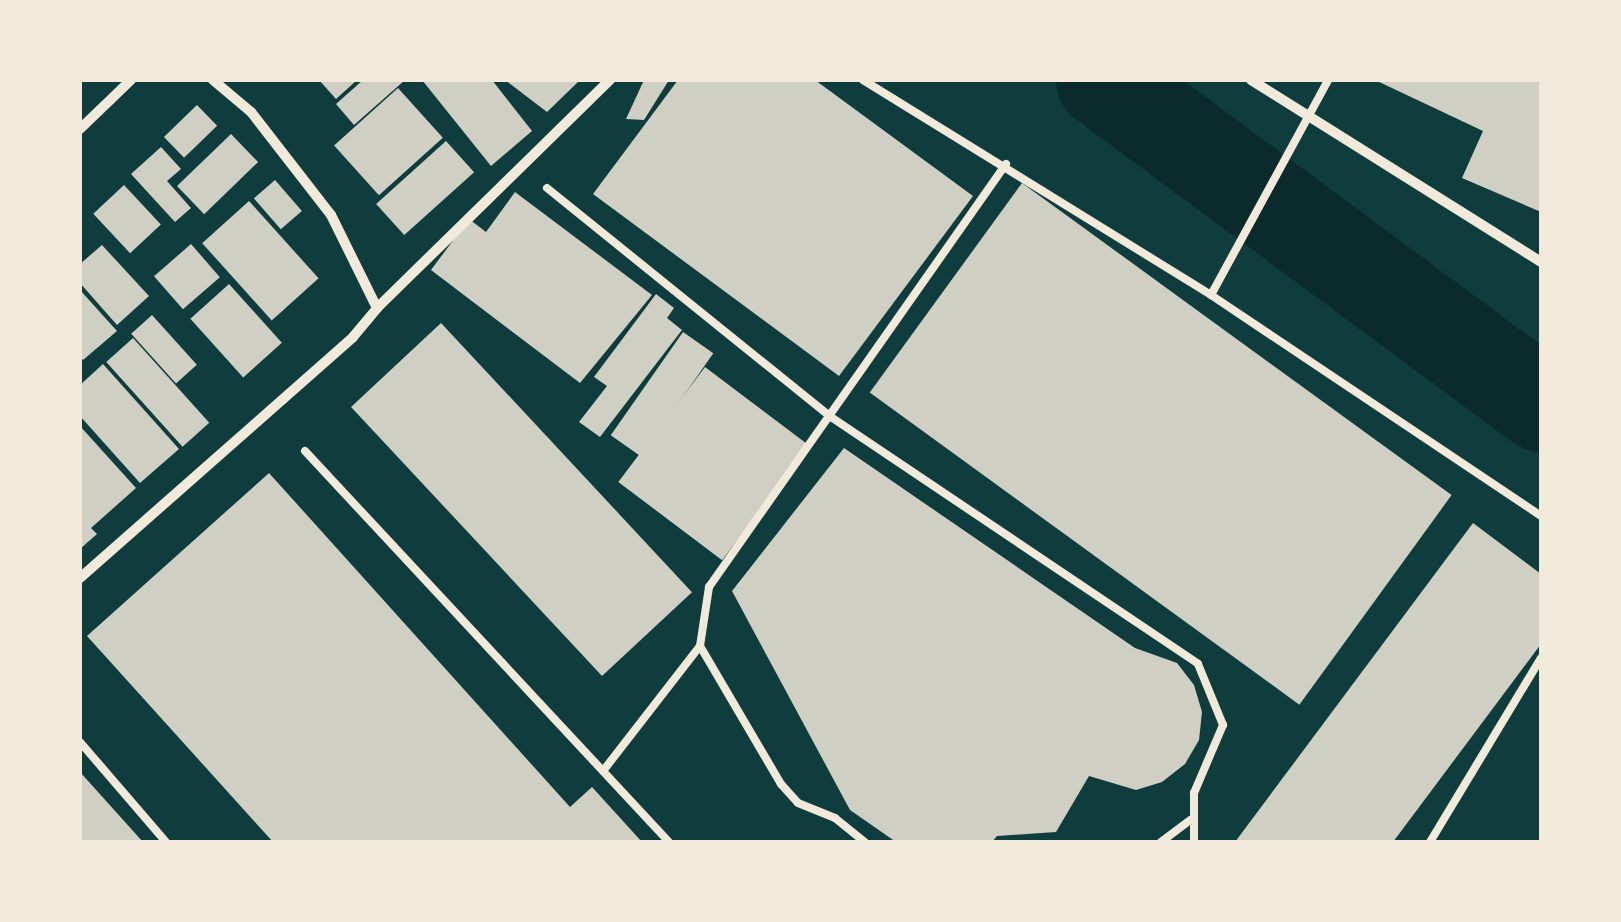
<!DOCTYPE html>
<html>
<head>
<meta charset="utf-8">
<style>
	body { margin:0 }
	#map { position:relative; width:1621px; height:922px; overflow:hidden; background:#0f3d3e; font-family:Inter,sans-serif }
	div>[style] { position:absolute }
	.river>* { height:95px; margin:-47.5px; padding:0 47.5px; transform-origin:47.5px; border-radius:47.5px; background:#0a2a2b }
	.building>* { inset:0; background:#cfcfc3; transform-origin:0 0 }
	.service>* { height:8px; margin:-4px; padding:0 4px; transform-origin:4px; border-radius:4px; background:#f1e9da }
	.minor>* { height:10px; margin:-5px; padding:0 5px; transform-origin:5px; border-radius:5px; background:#f1e9da }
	span { translate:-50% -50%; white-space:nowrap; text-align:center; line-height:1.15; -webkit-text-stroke:10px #f1e9da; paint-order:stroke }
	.frame { position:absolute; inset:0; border:82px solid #f1e9da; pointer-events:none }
</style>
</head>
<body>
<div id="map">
	<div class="river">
		<i style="left:1103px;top:80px;width:545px;rotate:36.49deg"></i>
	</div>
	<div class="building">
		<i style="clip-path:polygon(319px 80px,357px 80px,336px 99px)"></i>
		<i style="clip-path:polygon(363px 80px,405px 80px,354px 125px,336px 104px)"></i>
		<i style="clip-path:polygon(422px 80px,492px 80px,532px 131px,491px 166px)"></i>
		<i style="clip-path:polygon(505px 80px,580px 80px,547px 112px)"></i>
		<i style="clip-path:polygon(644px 80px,669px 80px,644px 120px,626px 119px)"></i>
		<i style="clip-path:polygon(678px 80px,815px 80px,973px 196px,839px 376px,593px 194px)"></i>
		<i style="clip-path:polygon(1375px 80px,1541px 80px,1541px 212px,1462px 178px,1483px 131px)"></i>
		<i style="left:398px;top:88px;width:67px;height:86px;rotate:48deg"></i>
		<i style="left:197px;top:105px;width:29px;height:46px;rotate:46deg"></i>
		<i style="left:231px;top:134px;width:39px;height:75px;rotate:46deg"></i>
		<i style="left:446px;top:141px;width:42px;height:94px;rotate:48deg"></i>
		<i style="clip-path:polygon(161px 147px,181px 169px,167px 181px,191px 208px,175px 222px,131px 174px)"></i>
		<i style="left:275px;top:180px;width:41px;height:28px;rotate:49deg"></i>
		<i style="left:1022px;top:183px;width:531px;height:259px;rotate:36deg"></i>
		<i style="left:124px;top:185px;width:54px;height:42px;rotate:47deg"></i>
		<i style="clip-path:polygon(515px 192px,652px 295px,580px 383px,431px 270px,469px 219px,486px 232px)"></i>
		<i style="left:249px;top:201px;width:104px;height:63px;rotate:48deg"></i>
		<i style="left:191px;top:244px;width:44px;height:49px;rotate:49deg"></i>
		<i style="clip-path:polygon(102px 245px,149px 296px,117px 325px,80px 283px,80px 264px)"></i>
		<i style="left:229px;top:284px;width:79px;height:52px;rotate:48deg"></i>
		<i style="clip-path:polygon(80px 290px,117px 331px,83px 360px,80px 356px)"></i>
		<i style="clip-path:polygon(656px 294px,674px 308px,667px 318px,682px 330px,600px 437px,579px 422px,607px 386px,594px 377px)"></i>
		<i style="left:152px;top:315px;width:67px;height:28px;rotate:48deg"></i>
		<i style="left:441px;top:323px;width:368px;height:123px;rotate:47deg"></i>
		<i style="left:683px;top:332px;width:37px;height:126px;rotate:35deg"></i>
		<i style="left:133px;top:338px;width:114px;height:36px;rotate:48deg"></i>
		<i style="clip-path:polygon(103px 364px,179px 449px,140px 483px,80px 416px,80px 385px)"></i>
		<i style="left:705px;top:367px;width:130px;height:144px;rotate:37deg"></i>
		<i style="clip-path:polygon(80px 426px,136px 488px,91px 528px,97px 534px,80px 549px)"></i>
		<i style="clip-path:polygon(844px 448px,1135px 648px,1177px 663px,1194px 685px,1202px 712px,1199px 740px,1185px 764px,1162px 782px,1136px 790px,1089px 776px,1056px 832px,997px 836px,992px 842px,896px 842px,850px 810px,732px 591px)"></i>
		<i style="clip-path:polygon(269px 473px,570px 807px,592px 787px,642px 842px,273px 842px,87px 636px)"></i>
		<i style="clip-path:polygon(1473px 523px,1541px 574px,1541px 644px,1393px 842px,1235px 842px)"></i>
		<i style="clip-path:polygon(80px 772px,143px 842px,80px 842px)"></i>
	</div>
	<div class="service">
		<i style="left:863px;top:80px;width:409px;rotate:31.7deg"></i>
		<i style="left:1211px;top:295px;width:397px;rotate:33.8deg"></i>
		<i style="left:547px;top:188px;width:365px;rotate:38.9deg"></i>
		<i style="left:831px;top:417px;width:442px;rotate:33.9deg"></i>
		<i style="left:1198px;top:664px;width:66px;rotate:67.7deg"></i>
		<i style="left:1223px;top:725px;width:74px;rotate:113.1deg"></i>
		<i style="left:1194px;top:793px;width:49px;rotate:90deg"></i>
		<i style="left:1211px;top:295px;width:245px;rotate:-61.4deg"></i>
		<i style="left:305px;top:451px;width:534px;rotate:47.05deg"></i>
		<i style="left:700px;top:646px;width:160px;rotate:59.6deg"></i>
		<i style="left:781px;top:784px;width:25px;rotate:48deg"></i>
		<i style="left:798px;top:803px;width:40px;rotate:22deg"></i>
		<i style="left:835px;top:818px;width:38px;rotate:39deg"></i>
		<i style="left:80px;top:742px;width:132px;rotate:49.3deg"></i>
		<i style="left:603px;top:771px;width:158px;rotate:-52.2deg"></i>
		<i style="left:700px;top:646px;width:60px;rotate:-81.3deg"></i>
		<i style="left:709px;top:587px;width:517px;rotate:-54.93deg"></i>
		<i style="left:1161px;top:842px;width:36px;rotate:-37deg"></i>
		<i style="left:1430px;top:842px;width:215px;rotate:-58.9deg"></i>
	</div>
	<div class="minor">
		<i style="left:1251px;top:80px;width:342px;rotate:32.1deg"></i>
		<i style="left:80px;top:129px;width:71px;rotate:-43.9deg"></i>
		<i style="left:377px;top:308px;width:326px;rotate:-44.4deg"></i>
		<i style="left:80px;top:578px;width:364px;rotate:-41.4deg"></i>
		<i style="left:353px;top:337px;width:38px;rotate:-50deg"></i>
		<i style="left:377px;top:308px;width:104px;rotate:-116.3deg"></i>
		<i style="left:331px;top:215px;width:130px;rotate:-127.8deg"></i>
		<i style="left:251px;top:112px;width:50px;rotate:-139.9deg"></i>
	</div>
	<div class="frame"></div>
</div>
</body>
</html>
